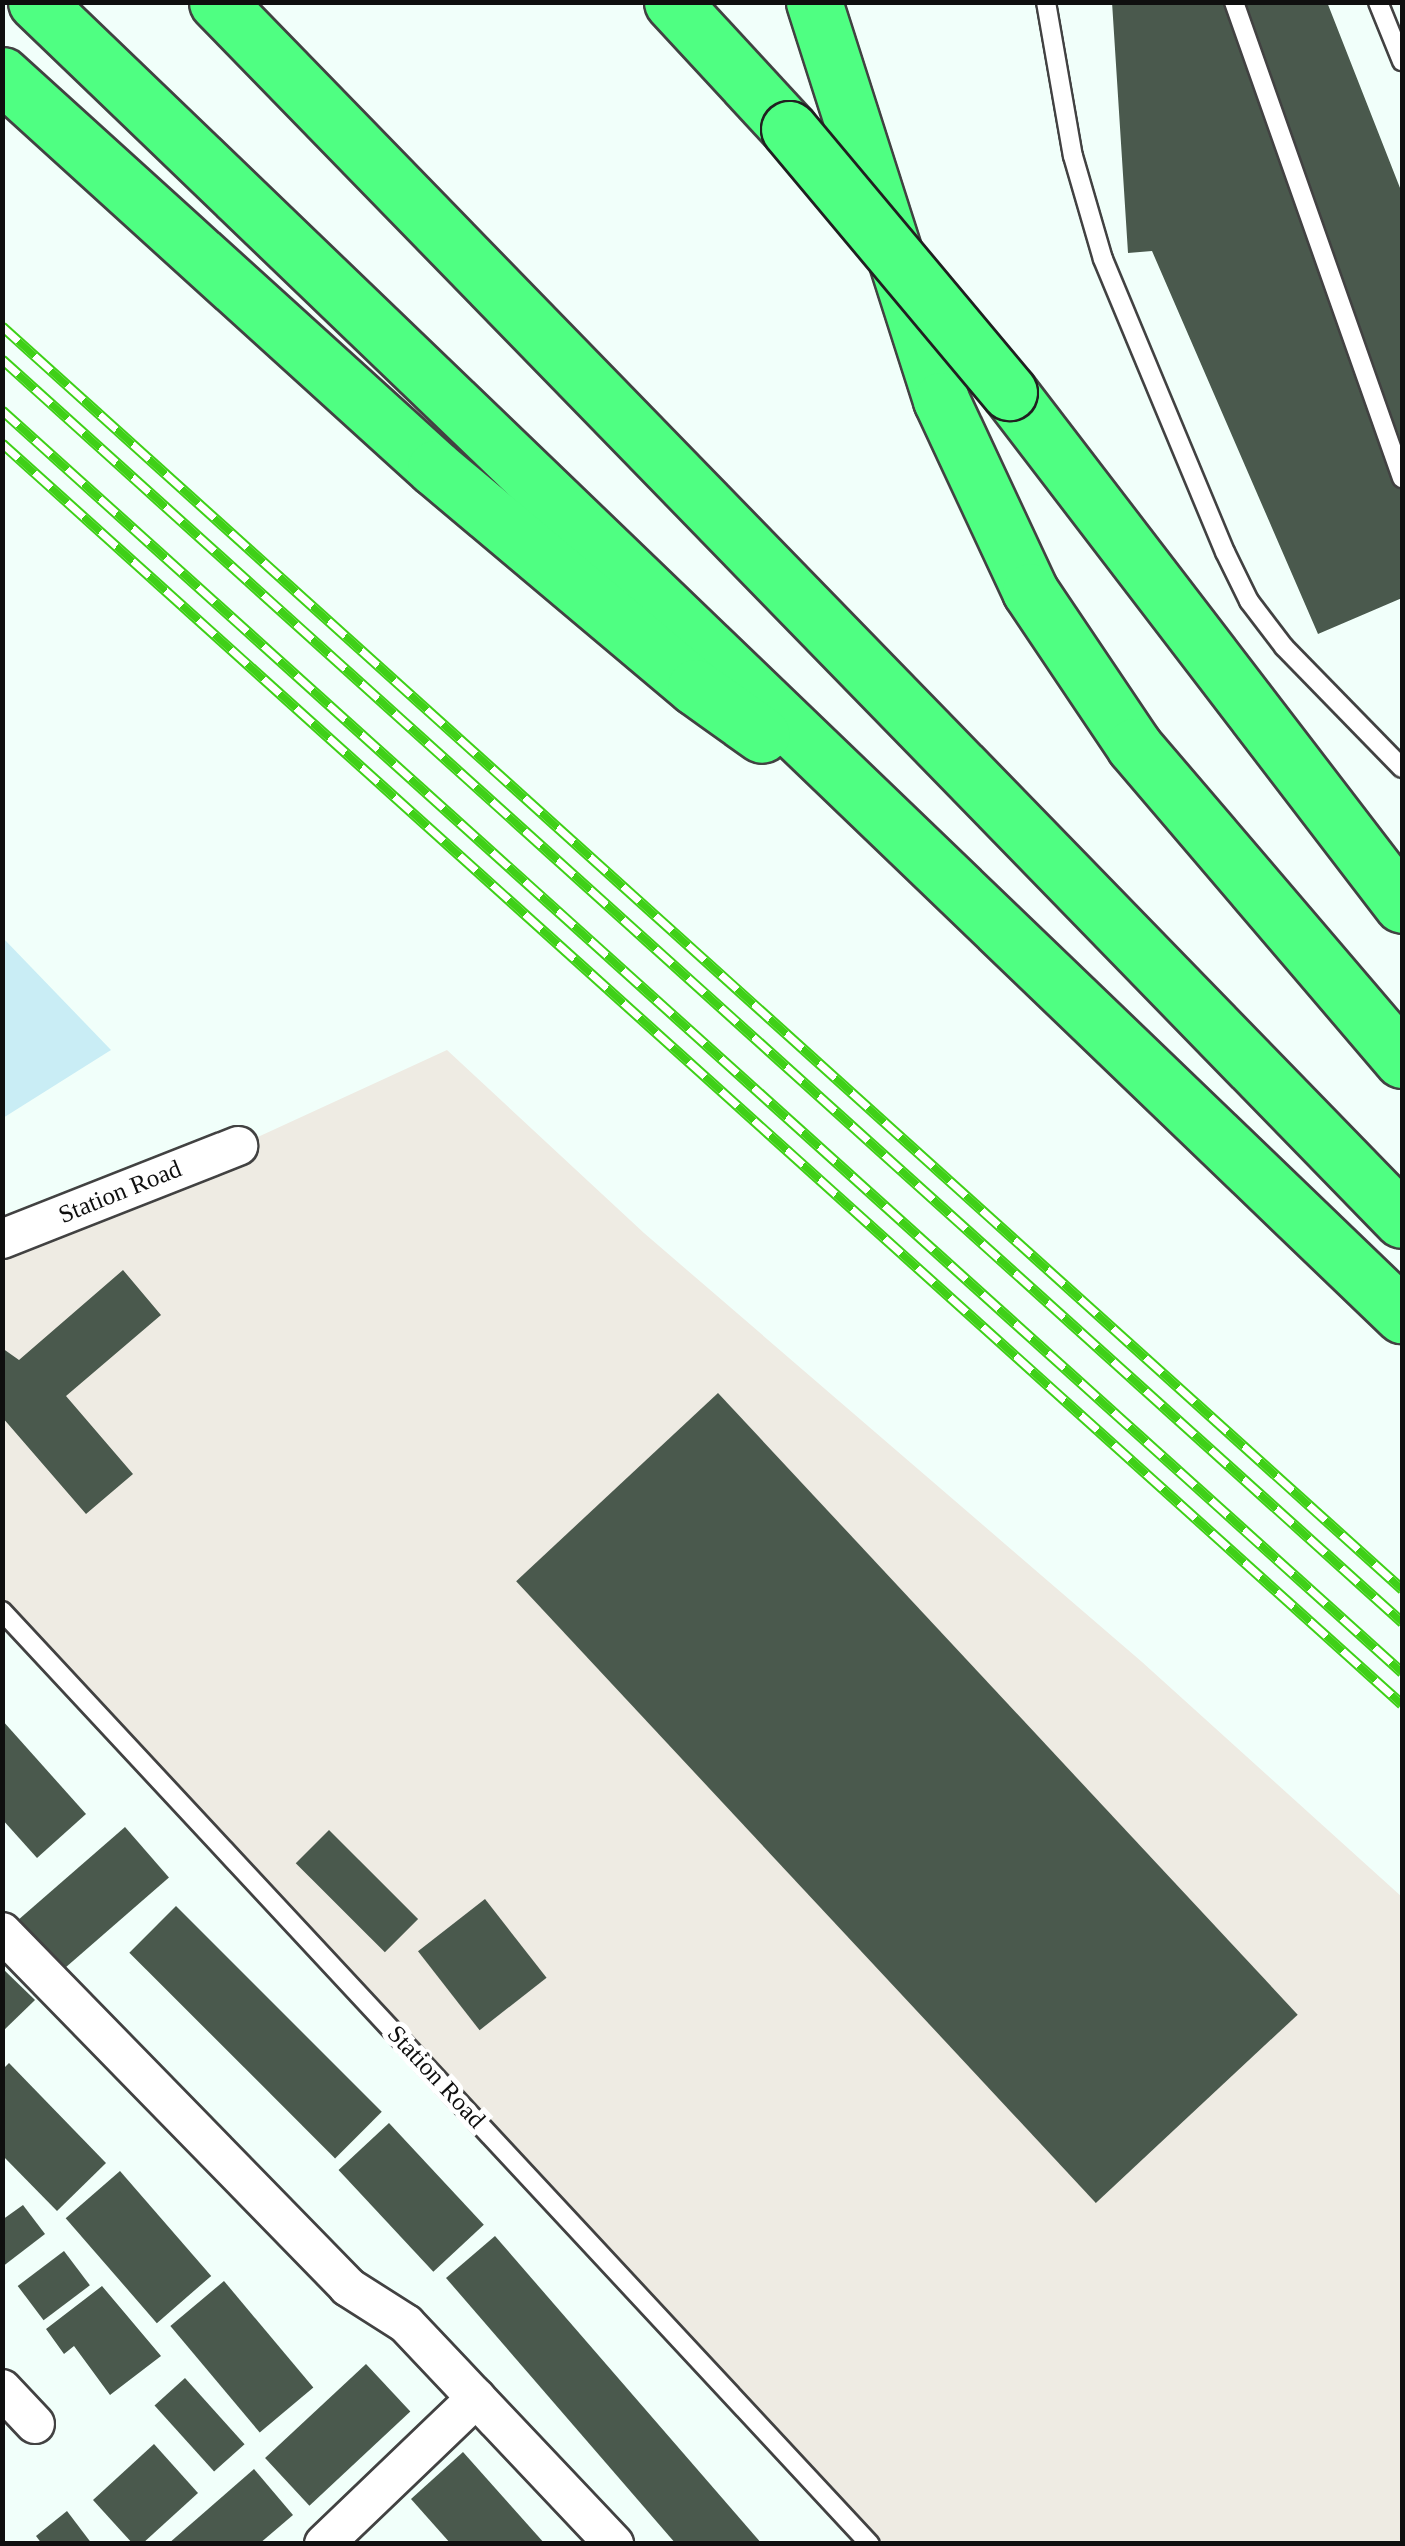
<!DOCTYPE html>
<html>
<head>
<meta charset="utf-8">
<style>
	body { margin:0 }
	#map { position:relative; width:1405px; height:2546px; overflow:hidden; background:#f1fffa; font-family:Georgia,serif }
	div>[style] { position:absolute }
	.industrial>* { inset:0; background:#eeebe3 }
	.pitch>* { inset:0; background:#c9edf5 }
	.building>* { inset:0; background:#4a594d; transform-origin:0 0 }
	.roads { filter:drop-shadow(2px 0 #424242) drop-shadow(-2px 0 #424242) drop-shadow(0 2px #424242) drop-shadow(0 -2px #424242) }
	.lane>* { height:18px; margin:-9px; padding:0 9px; transform-origin:9px; border-radius:9px; background:#fff }
	.street>* { height:38px; margin:-19px; padding:0 19px; transform-origin:19px; border-radius:19px; background:#fff }
	.highway>* { height:55px; margin:-27.5px; padding:0 27.5px; transform-origin:27.5px; border-radius:27.5px; background:#4fff82 }
	.rail>* { height:11px; margin-top:-5.5px; transform-origin:0; background:repeating-linear-gradient(90deg,#fff 0 22px,#3fd017 0 44px); box-sizing:border-box; border-block:2px solid #3fd017 }
	.bridges { filter:drop-shadow(2px 0 #202020) drop-shadow(-2px 0 #202020) drop-shadow(0 2px #202020) drop-shadow(0 -2px #202020) }
	.highway-bridge>* { height:55px; margin:-27.5px; padding:0 27.5px; transform-origin:27.5px; border-radius:27.5px; background:#4fff82 }
	span { translate:-50% -50%; white-space:nowrap; text-align:center; line-height:1.15; -webkit-text-stroke:10px #fff; paint-order:stroke }
	.street-label { font-size:25px; color:#0f0f0f }
	.frame { position:absolute; inset:0; border:5px solid #0f0f0f; pointer-events:none }
</style>
</head>
<body>
<div id="map">
	<div class="industrial">
		<i style="clip-path:polygon(447px 1050px,644px 1233px,1142px 1662px,1402px 1897px,1402px 2543px,870px 2543px,3px 1611px,3px 1239px,238px 1146px)"></i>
	</div>
	<div class="pitch">
		<i style="clip-path:polygon(3px 938px,111px 1050px,3px 1118px)"></i>
	</div>
	<div class="building">
		<i style="clip-path:polygon(1112px 2px,1327px 2px,1402px 193px,1402px 598px,1318px 634px,1152px 251px,1128px 253px)"></i>
		<i style="clip-path:polygon(123px 1270px,161px 1315px,66px 1396px,133px 1474px,86px 1514px,2px 1417px,2px 1348px,19px 1360px)"></i>
		<i style="left:718px;top:1393px;width:850px;height:276px;rotate:47deg"></i>
		<i style="clip-path:polygon(2px 1720px,86px 1814px,37px 1858px,2px 1819px)"></i>
		<i style="left:125px;top:1827px;width:67px;height:142px;rotate:49deg"></i>
		<i style="left:329px;top:1830px;width:126px;height:47px;rotate:45deg"></i>
		<i style="left:485px;top:1899px;width:100px;height:85px;rotate:52deg"></i>
		<i style="left:176px;top:1906px;width:291px;height:66px;rotate:45deg"></i>
		<i style="clip-path:polygon(2px 1968px,35px 2000px,2px 2032px)"></i>
		<i style="clip-path:polygon(9px 2063px,106px 2163px,57px 2211px,2px 2155px,2px 2070px)"></i>
		<i style="left:389px;top:2123px;width:139px;height:69px;rotate:47deg"></i>
		<i style="left:120px;top:2171px;width:139px;height:72px;rotate:49deg"></i>
		<i style="clip-path:polygon(23px 2205px,45px 2234px,2px 2267px,2px 2220px)"></i>
		<i style="clip-path:polygon(495px 2236px,762px 2544px,676px 2544px,446px 2278px)"></i>
		<i style="left:64px;top:2251px;width:43px;height:58px;rotate:53deg"></i>
		<i style="left:224px;top:2281px;width:139px;height:70px;rotate:50deg"></i>
		<i style="clip-path:polygon(102px 2286px,161px 2356px,110px 2395px,74px 2346px,64px 2354px,46px 2329px)"></i>
		<i style="left:366px;top:2364px;width:65px;height:138px;rotate:47deg"></i>
		<i style="left:185px;top:2378px;width:89px;height:41px;rotate:48deg"></i>
		<i style="clip-path:polygon(154px 2444px,198px 2493px,142px 2544px,133px 2544px,93px 2500px)"></i>
		<i style="clip-path:polygon(463px 2452px,545px 2544px,451px 2544px,411px 2499px)"></i>
		<i style="clip-path:polygon(254px 2469px,293px 2515px,259px 2544px,168px 2544px)"></i>
		<i style="clip-path:polygon(67px 2511px,92px 2544px,42px 2544px,36px 2536px)"></i>
	</div>
	<div class="roads">
		<div class="lane">
			<i style="left:1046px;top:2px;width:156px;rotate:80.1deg"></i>
			<i style="left:1073px;top:156px;width:107px;rotate:73.8deg"></i>
			<i style="left:1103px;top:259px;width:317px;rotate:67.4deg"></i>
			<i style="left:1225px;top:552px;width:55px;rotate:63.9deg"></i>
			<i style="left:1249px;top:601px;width:58px;rotate:52.7deg"></i>
			<i style="left:1284px;top:647px;width:169px;rotate:45.7deg"></i>
			<i style="left:1234px;top:2px;width:505px;rotate:70.56deg"></i>
			<i style="left:1378px;top:2px;width:64px;rotate:67.9deg"></i>
			<i style="left:2px;top:1611px;width:1274px;rotate:47.07deg"></i>
		</div>
		<div class="street">
			<i style="left:2px;top:1239px;width:254px;rotate:-21.5deg"></i>
			<i style="left:2px;top:1932px;width:496px;rotate:45.7deg"></i>
			<i style="left:348px;top:2287px;width:69px;rotate:32.5deg"></i>
			<i style="left:406px;top:2324px;width:303px;rotate:46.6deg"></i>
			<i style="left:2px;top:2389px;width:48px;rotate:46.7deg"></i>
			<i style="left:324px;top:2544px;width:211px;rotate:-43.8deg"></i>
		</div>
		<div class="highway">
			<i style="left:36px;top:2px;width:1895px;rotate:43.87deg"></i>
			<i style="left:217px;top:2px;width:1699px;rotate:45.79deg"></i>
			<i style="left:672px;top:2px;width:173px;rotate:47.3deg"></i>
			<i style="left:814px;top:2px;width:418px;rotate:72.3deg"></i>
			<i style="left:941px;top:400px;width:211px;rotate:65deg"></i>
			<i style="left:1030px;top:591px;width:187px;rotate:56.1deg"></i>
			<i style="left:1134px;top:746px;width:413px;rotate:49.5deg"></i>
			<i style="left:2px;top:75px;width:585px;rotate:42.23deg"></i>
			<i style="left:435px;top:468px;width:340px;rotate:40.1deg"></i>
			<i style="left:695px;top:687px;width:82px;rotate:35.6deg"></i>
			<i style="left:1009px;top:392px;width:646px;rotate:52.54deg"></i>
		</div>
	</div>
	<div class="rail">
		<i style="left:2px;top:326px;width:1886px;rotate:42.05deg"></i>
		<i style="left:2px;top:359px;width:1886px;rotate:42.05deg"></i>
		<i style="left:2px;top:410px;width:1885px;rotate:42.03deg"></i>
		<i style="left:2px;top:443px;width:1884px;rotate:42.01deg"></i>
	</div>
	<div class="bridges">
		<div class="highway-bridge">
			<i style="left:789px;top:129px;width:343px;rotate:50.1deg"></i>
		</div>
	</div>
	<div class="street-label">
		<span style="left:120px;top:1192px;rotate:-22deg">Station Road</span>
		<span style="left:436px;top:2077px;rotate:47deg">Station Road</span>
	</div>
	<div class="frame"></div>
</div>
</body>
</html>
